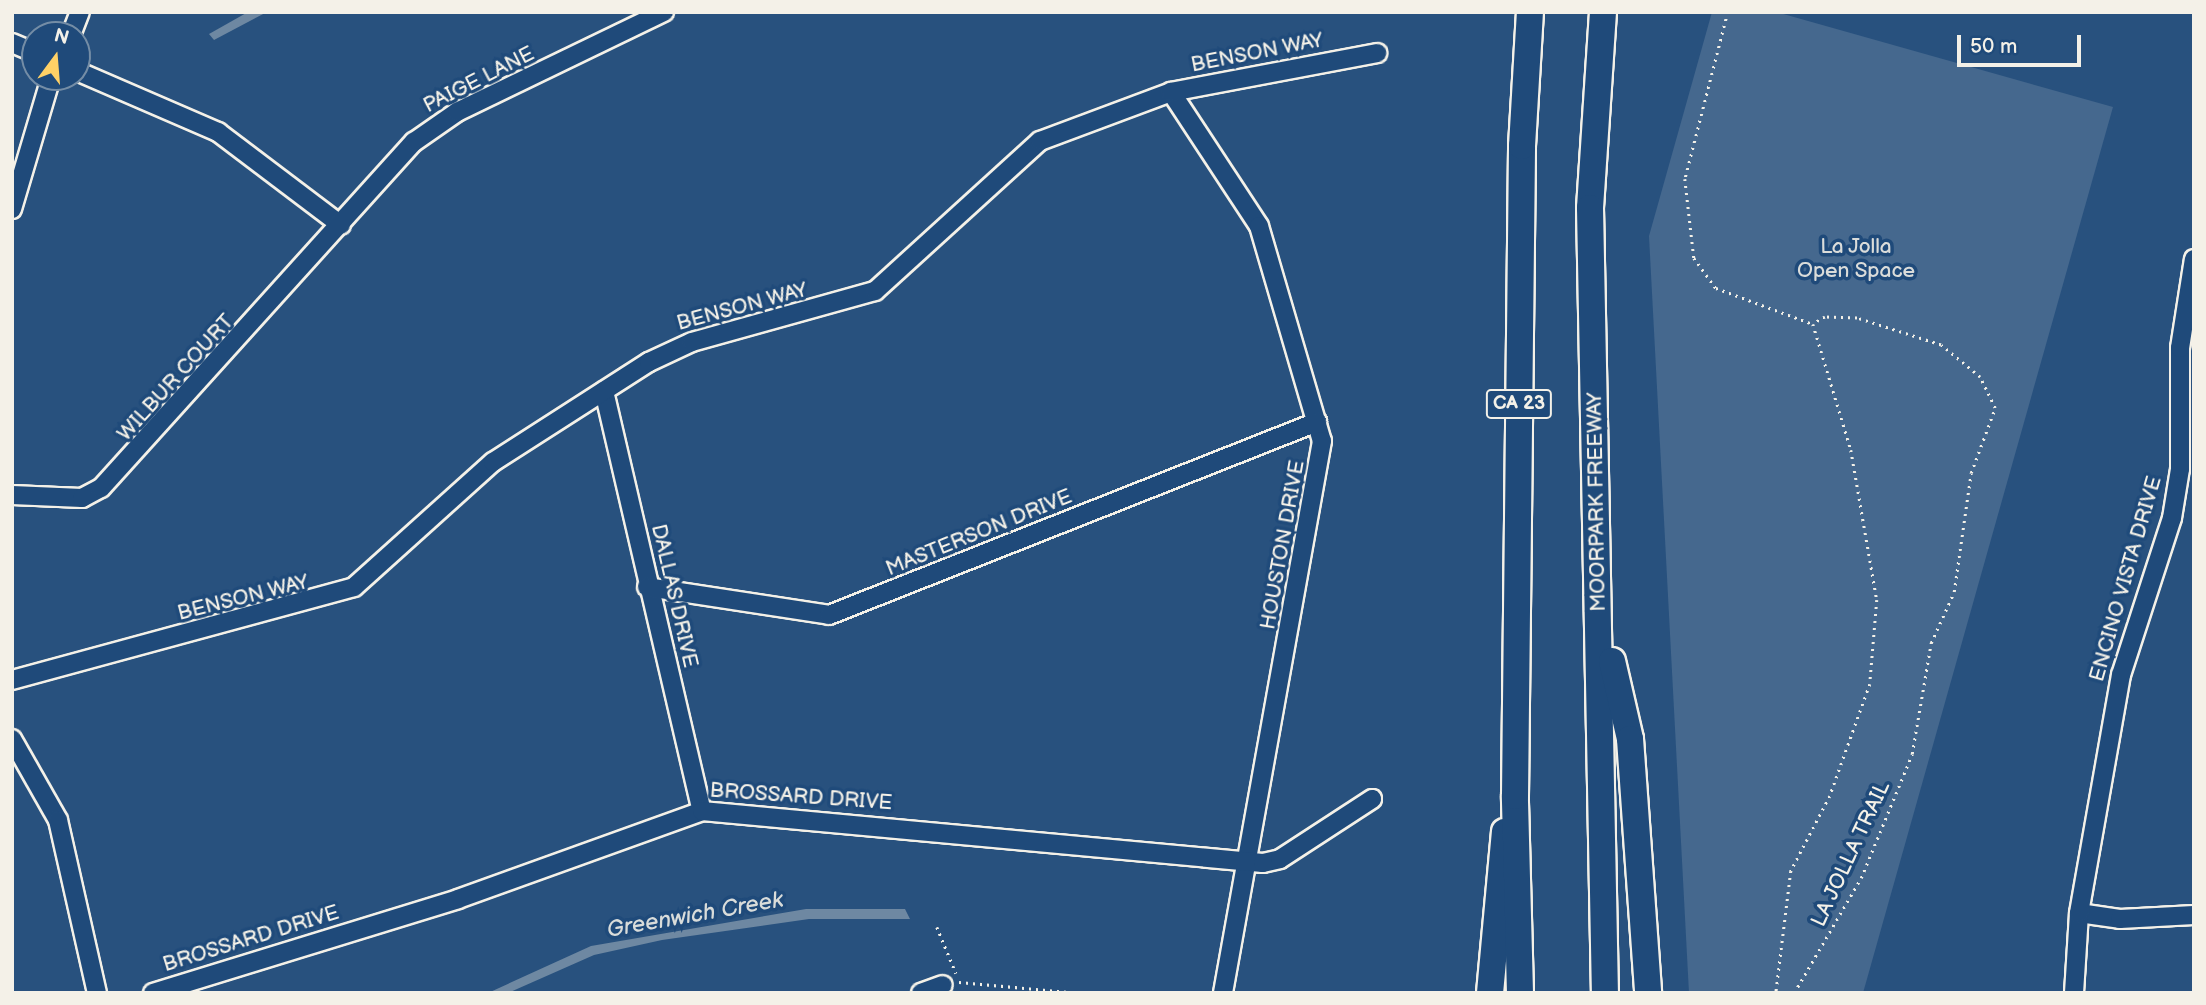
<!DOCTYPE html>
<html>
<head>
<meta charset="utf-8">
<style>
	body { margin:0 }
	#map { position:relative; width:2206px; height:1005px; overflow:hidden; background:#28517e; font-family:"Balsamiq Sans",sans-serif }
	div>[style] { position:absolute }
	.green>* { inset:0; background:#45688e }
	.water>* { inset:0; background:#6e88a2 }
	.path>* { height:2.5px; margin-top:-1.25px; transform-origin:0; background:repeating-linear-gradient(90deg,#f4f1e8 0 2px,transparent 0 7px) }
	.roads { filter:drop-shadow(2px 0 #f4f1e8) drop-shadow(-2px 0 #f4f1e8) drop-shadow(0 2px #f4f1e8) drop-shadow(0 -2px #f4f1e8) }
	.minor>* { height:18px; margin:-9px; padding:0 9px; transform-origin:9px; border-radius:9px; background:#1f4a7a }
	.highway>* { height:26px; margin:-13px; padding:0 13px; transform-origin:13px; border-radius:13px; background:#1f4a7a }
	span { translate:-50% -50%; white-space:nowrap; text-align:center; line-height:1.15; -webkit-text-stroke:7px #1f4a7a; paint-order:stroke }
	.shield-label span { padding:2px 5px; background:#1f4a7a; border:2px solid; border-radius:5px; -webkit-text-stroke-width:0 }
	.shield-label { font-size:19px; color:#f4f1e8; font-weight:700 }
	.street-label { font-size:21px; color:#f4f1e8 }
	.park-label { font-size:21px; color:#dadcda }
	.water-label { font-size:23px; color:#d9dcda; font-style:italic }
	.frame { position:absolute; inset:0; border:14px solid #f4f1e8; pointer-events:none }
	.north { position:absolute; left:21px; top:21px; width:70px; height:70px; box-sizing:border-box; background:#1f4a7a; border:2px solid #748da6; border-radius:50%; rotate:16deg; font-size:19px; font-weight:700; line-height:28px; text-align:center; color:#f4f1e8 }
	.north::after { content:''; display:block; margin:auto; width:24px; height:32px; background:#ffd166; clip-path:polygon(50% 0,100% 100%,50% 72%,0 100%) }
	.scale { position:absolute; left:1957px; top:35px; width:124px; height:32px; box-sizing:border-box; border:4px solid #f4f1e8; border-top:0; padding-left:9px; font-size:21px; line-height:24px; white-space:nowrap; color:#f4f1e8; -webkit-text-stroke:5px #1f4a7a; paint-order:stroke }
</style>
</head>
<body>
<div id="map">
	<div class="green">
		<i style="clip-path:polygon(1712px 12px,1776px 12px,2113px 107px,1863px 993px,1689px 993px,1649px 236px)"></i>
	</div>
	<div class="water">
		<i style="clip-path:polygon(248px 12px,267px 12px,214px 40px,209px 34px)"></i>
		<i style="clip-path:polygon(806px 909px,905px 909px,910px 919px,809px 919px,662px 940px,594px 955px,508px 993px,488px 993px,591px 946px)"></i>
	</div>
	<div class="path">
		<i style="left:1728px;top:12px;width:172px;rotate:104.4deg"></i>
		<i style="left:1685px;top:179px;width:80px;rotate:83.5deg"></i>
		<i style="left:1694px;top:258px;width:37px;rotate:54deg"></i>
		<i style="left:1716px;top:288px;width:103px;rotate:20.4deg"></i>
		<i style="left:1813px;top:324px;width:132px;rotate:73.2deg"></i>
		<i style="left:1851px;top:450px;width:152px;rotate:80.2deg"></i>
		<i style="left:1877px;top:600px;width:84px;rotate:94.8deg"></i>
		<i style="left:1870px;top:684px;width:119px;rotate:109.7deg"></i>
		<i style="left:1830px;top:796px;width:85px;rotate:117.5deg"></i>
		<i style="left:1791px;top:871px;width:123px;rotate:97deg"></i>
		<i style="left:937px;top:927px;width:50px;rotate:67.6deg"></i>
		<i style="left:959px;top:982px;width:122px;rotate:5.2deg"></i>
		<i style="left:1794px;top:993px;width:133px;rotate:-59.8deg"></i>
		<i style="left:1861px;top:878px;width:134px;rotate:-67.6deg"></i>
		<i style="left:1912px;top:754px;width:113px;rotate:-80.3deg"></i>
		<i style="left:1931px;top:643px;width:56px;rotate:-65.7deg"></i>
		<i style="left:1954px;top:592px;width:120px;rotate:-81.9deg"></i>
		<i style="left:1971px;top:473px;width:69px;rotate:-69.7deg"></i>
		<i style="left:1995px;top:408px;width:34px;rotate:-116deg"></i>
		<i style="left:1980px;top:377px;width:50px;rotate:-140.6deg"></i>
		<i style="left:1941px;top:345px;width:88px;rotate:-162.2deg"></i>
		<i style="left:1857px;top:318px;width:32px;rotate:-178deg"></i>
		<i style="left:1825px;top:317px;width:14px;rotate:150deg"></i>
	</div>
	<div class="roads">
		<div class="minor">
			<i style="left:71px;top:35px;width:25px;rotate:-69deg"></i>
			<i style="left:12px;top:43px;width:25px;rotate:23deg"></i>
			<i style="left:77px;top:71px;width:154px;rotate:23.4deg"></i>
			<i style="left:218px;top:132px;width:154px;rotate:37.1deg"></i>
			<i style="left:1171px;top:92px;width:160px;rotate:56.7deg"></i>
			<i style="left:1259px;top:226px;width:224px;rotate:73.7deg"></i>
			<i style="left:1322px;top:441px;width:561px;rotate:100.17deg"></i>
			<i style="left:12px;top:209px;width:138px;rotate:-73.5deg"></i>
			<i style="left:604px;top:391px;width:431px;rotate:76.9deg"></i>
			<i style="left:12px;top:495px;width:70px;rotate:2.5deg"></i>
			<i style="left:82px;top:498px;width:21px;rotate:-28deg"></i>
			<i style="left:101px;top:488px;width:467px;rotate:-47.9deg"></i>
			<i style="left:414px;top:142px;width:52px;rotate:-34.9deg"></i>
			<i style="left:457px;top:112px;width:230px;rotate:-25.8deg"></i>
			<i style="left:647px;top:587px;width:184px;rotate:8.7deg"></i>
			<i style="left:829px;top:615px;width:525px;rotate:-21.58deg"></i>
			<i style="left:12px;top:680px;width:354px;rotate:-15.2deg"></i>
			<i style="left:354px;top:587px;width:187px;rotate:-42deg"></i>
			<i style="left:493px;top:462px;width:185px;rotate:-32.7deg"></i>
			<i style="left:649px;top:362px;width:47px;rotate:-24.9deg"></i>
			<i style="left:692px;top:342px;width:190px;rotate:-15.6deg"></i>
			<i style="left:875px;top:291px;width:223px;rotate:-42.3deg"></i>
			<i style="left:1040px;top:141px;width:140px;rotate:-20.5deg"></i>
			<i style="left:1171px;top:92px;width:210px;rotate:-10.7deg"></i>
			<i style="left:12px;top:739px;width:93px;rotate:60.4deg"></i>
			<i style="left:58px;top:820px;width:177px;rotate:77.3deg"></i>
			<i style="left:2079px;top:913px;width:41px;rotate:8.3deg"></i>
			<i style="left:2120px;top:919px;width:74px;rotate:-3.1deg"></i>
			<i style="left:153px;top:993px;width:319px;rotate:-17.1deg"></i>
			<i style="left:458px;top:899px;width:259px;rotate:-19.8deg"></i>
			<i style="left:702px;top:811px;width:563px;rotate:5.3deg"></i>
			<i style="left:1263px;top:863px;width:17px;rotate:-13deg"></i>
			<i style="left:1280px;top:859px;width:110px;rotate:-33.1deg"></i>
			<i style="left:921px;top:993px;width:23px;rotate:-20deg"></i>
			<i style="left:2074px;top:993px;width:80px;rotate:-86.4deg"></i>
			<i style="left:2079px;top:913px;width:242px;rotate:-80deg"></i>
			<i style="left:2121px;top:675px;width:165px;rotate:-72deg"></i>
			<i style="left:2172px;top:518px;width:50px;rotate:-80.7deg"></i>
			<i style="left:2180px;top:469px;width:121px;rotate:-90deg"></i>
			<i style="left:2180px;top:348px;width:90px;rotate:-81.1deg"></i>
		</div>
		<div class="highway">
			<i style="left:1603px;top:12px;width:196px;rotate:93.8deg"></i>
			<i style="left:1590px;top:208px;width:785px;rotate:88.91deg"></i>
			<i style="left:1612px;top:661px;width:80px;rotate:77deg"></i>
			<i style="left:1630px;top:739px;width:255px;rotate:85.9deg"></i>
			<i style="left:1490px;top:993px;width:162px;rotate:-84.7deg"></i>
			<i style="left:1520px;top:993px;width:197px;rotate:-91.5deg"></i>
			<i style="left:1515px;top:796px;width:650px;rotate:-89.38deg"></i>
			<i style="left:1522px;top:146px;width:134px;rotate:-86.6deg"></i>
		</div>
	</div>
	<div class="shield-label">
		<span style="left:1519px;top:404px">CA 23</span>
	</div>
	<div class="street-label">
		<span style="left:1257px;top:53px;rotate:-11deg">BENSON WAY</span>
		<span style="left:479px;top:80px;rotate:-27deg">PAIGE LANE</span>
		<span style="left:742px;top:307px;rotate:-15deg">BENSON WAY</span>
		<span style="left:176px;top:378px;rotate:-48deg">WILBUR COURT</span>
		<span style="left:1597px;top:502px;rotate:-91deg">MOORPARK FREEWAY</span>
		<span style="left:979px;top:533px;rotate:-22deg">MASTERSON DRIVE</span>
		<span style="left:1283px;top:545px;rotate:-80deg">HOUSTON DRIVE</span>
		<span style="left:2126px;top:579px;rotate:-74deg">ENCINO VISTA DRIVE</span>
		<span style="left:674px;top:596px;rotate:77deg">DALLAS DRIVE</span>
		<span style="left:243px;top:598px;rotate:-14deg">BENSON WAY</span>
		<span style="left:801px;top:797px;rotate:4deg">BROSSARD DRIVE</span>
		<span style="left:1851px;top:854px;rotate:-65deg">LA JOLLA TRAIL</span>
		<span style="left:251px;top:939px;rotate:-17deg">BROSSARD DRIVE</span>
	</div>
	<div class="park-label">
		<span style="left:1856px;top:259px">La Jolla<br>Open Space</span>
	</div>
	<div class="water-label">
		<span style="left:695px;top:915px;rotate:-10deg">Greenwich Creek</span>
	</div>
	<div class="frame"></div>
	<div class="north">N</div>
	<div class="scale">50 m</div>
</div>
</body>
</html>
